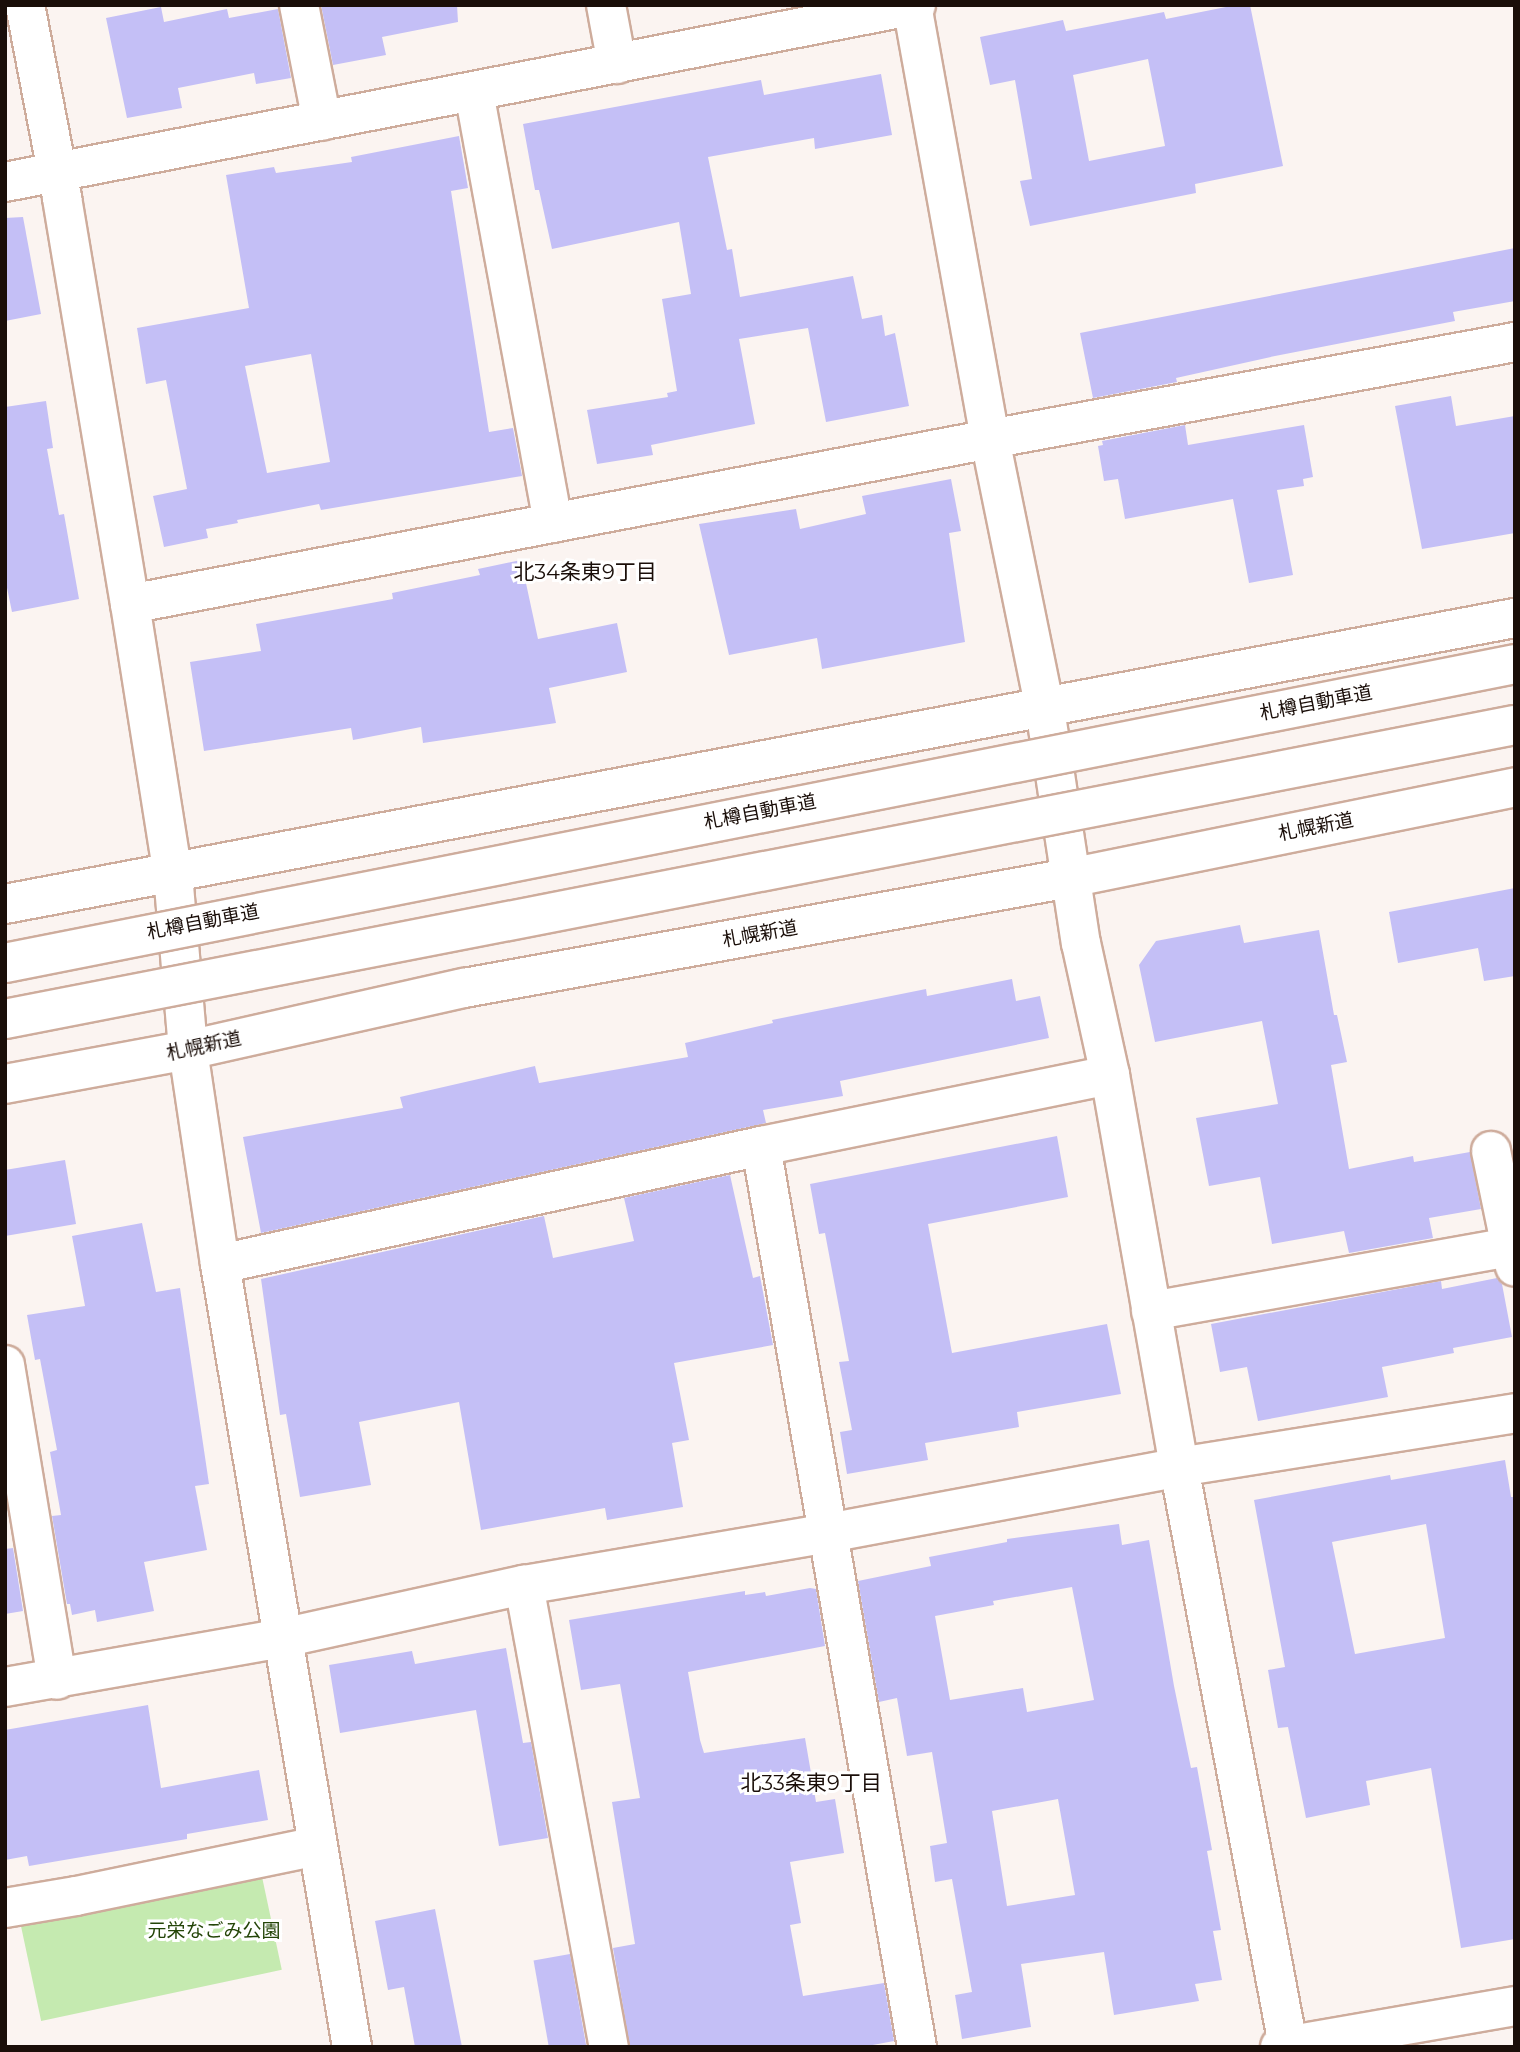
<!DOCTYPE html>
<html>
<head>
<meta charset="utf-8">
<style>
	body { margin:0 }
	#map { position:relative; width:1520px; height:2052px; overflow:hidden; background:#fbf4f1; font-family:Montserrat,"Noto Sans JP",sans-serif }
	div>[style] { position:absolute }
	.green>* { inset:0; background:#c5eab0; transform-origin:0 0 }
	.building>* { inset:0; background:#c4bff6; transform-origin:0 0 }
	.roads { filter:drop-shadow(2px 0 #ceac9c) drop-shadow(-2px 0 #ceac9c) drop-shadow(0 2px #ceac9c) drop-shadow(0 -2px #ceac9c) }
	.minor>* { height:38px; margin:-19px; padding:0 19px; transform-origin:19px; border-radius:19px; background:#fff }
	.tertiary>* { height:38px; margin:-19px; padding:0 19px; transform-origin:19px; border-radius:19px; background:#fff }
	.trunk>* { height:38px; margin:-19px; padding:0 19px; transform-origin:19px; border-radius:19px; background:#fff }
	.bridges { filter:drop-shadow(2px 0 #ceac9c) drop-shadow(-2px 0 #ceac9c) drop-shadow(0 2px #ceac9c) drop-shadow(0 -2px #ceac9c) }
	.motorway-bridge>* { height:38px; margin:-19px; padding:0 19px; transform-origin:19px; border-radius:19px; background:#fff }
	span { translate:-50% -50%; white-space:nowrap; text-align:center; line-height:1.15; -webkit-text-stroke:6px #fff; paint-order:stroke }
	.street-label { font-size:19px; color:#1a0e09 }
	.park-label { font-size:19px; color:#244508 }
	.neighbourhood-label { font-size:21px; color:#1a0e09 }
	.frame { position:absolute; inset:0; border:7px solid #1a0e09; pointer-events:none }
</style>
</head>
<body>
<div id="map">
	<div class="green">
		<i style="left:261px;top:1872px;width:100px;height:246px;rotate:78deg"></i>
	</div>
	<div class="building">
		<i style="clip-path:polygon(321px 5px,457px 5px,458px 22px,382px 37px,386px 55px,333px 65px)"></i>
		<i style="clip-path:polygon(evenodd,1236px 5px,1250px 5px,1283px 166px,1195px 184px,1196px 193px,1030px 226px,1020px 181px,1032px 179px,1015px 80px,990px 85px,980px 37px,1063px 20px,1066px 31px,1164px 12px,1166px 19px,1236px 5px,1148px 59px,1165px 146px,1089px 161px,1073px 75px,1148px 59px)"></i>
		<i style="clip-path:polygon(161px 7px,164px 22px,227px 9px,229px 18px,278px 9px,291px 78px,256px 84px,254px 73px,178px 88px,182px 108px,127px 118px,106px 18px)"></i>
		<i style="clip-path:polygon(881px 74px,892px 135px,815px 149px,814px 138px,708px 157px,727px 250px,732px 249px,740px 297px,853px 276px,862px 319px,882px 315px,885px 336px,895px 333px,909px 406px,826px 422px,808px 328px,739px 339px,755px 424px,651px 445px,653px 455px,597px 464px,587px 410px,668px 397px,667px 393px,677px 391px,662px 299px,691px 294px,679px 222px,552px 249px,539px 190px,535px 190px,523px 124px,761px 80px,764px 95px)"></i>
		<i style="clip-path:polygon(evenodd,459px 136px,468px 188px,451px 191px,489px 432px,513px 428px,522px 476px,321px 510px,319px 504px,237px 520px,238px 523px,206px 529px,208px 538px,164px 547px,153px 496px,187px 489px,166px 380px,146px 384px,137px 328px,249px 308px,226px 175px,274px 167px,276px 173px,352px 162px,351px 157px,459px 136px,311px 354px,330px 462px,267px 473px,245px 366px,311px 354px)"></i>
		<i style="clip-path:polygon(23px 217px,41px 314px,5px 321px,5px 218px)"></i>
		<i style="clip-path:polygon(1515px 248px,1515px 301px,1453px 312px,1455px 321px,1275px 356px,1176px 378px,1177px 382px,1093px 398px,1080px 333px)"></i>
		<i style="clip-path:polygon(1451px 396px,1456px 426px,1515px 416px,1515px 533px,1422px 549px,1395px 406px)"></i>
		<i style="clip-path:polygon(46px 401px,53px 448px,47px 449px,59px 515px,64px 514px,79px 599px,12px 612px,5px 578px,5px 407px)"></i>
		<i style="clip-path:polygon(1185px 425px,1188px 445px,1304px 425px,1313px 477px,1303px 479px,1304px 486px,1277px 490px,1293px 575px,1249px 583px,1233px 499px,1125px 519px,1118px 479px,1104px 481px,1098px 446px,1103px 445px,1102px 441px)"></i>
		<i style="clip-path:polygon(951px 479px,961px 531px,949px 533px,965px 642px,822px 669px,817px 638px,729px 655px,699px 524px,796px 509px,800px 529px,866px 514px,862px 496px)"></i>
		<i style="clip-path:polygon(521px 560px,538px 639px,617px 623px,627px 672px,549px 688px,556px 723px,423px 743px,421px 727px,353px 740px,351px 728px,204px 751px,190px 662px,261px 651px,256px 624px,393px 599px,392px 593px,480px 575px,478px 569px)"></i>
		<i style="clip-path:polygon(1515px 888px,1515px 976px,1484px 981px,1478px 948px,1398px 963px,1389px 912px)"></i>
		<i style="clip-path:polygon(1240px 925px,1244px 943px,1319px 930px,1334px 1015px,1337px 1015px,1347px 1062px,1331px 1065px,1349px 1169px,1413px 1156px,1414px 1162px,1470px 1152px,1481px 1209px,1429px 1218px,1433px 1238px,1349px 1253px,1344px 1231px,1272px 1244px,1260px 1177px,1209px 1186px,1196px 1118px,1278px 1104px,1262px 1021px,1155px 1042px,1139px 965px,1156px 941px)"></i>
		<i style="clip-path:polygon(1012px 979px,1016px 1001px,1040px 996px,1049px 1038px,840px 1081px,843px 1096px,763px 1110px,766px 1123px,261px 1233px,243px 1137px,403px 1108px,400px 1097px,535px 1066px,539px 1083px,688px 1057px,685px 1043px,773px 1023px,772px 1020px,926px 989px,927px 996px)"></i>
		<i style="clip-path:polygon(1057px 1136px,1068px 1197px,928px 1224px,952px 1353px,1107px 1324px,1121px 1394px,1017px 1412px,1019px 1427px,925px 1443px,928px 1460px,847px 1474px,840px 1432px,852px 1430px,839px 1362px,849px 1361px,825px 1233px,819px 1234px,810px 1184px)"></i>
		<i style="clip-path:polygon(65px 1160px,76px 1224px,5px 1236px,5px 1170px)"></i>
		<i style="clip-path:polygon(730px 1175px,753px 1278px,760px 1276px,773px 1345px,674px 1363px,689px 1440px,672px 1443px,683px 1507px,607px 1520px,605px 1508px,481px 1530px,459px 1402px,359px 1422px,371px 1485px,300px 1497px,286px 1414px,280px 1415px,261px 1279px,544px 1216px,553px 1258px,634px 1241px,624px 1198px)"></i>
		<i style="clip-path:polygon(142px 1223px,156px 1292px,180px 1288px,209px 1484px,195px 1486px,207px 1550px,144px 1562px,154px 1611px,97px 1622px,95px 1610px,72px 1615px,70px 1604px,67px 1604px,52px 1516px,61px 1515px,50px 1452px,57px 1450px,40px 1359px,35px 1360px,27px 1315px,85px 1306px,72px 1236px)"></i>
		<i style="clip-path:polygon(1497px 1278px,1502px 1284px,1512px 1337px,1453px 1348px,1454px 1353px,1382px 1367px,1388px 1397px,1258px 1421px,1247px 1367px,1220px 1372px,1211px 1324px,1441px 1281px,1442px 1289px)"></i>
		<i style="clip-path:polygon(evenodd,1505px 1460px,1511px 1497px,1515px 1497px,1515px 1939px,1461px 1948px,1431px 1768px,1366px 1781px,1370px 1805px,1306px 1818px,1288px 1727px,1278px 1728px,1268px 1670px,1285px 1667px,1254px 1500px,1390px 1475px,1391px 1480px,1505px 1460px,1426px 1524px,1445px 1638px,1355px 1654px,1332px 1542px,1426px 1524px)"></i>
		<i style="clip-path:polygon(evenodd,1119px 1524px,1122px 1545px,1149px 1540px,1174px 1686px,1191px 1768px,1197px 1767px,1212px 1850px,1207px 1851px,1221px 1930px,1213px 1931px,1222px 1980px,1195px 1984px,1199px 2001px,1114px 2015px,1104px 1952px,1021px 1964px,1031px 2027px,962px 2039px,955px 1995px,972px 1992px,952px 1879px,935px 1882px,930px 1846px,947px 1843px,932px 1752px,907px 1756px,897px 1698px,879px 1702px,858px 1581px,931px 1566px,929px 1557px,1007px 1542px,1007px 1539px,1119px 1524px,1072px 1587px,1094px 1700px,1027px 1712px,1023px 1688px,950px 1700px,935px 1616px,994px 1605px,993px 1601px,1072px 1587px,1119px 1524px,1058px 1799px,1075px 1895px,1007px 1906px,992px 1811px,1058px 1799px)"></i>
		<i style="clip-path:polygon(13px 1548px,23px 1611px,5px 1614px,5px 1549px)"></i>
		<i style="clip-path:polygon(810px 1588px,816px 1589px,825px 1646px,688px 1672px,700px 1740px,704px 1753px,805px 1738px,816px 1802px,835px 1799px,844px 1853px,790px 1862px,801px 1923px,790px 1925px,803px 1996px,884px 1983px,894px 2041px,862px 2047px,630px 2047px,613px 1948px,635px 1944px,612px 1802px,640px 1798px,620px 1684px,581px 1690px,569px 1620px,745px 1591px,745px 1595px,765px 1592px,766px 1596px)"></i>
		<i style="clip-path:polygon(506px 1648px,523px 1743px,531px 1742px,548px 1838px,499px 1846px,476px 1710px,340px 1733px,329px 1665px,412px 1651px,415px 1664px)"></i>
		<i style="clip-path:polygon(148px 1705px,161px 1788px,259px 1770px,268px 1820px,187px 1834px,187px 1839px,29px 1866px,27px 1856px,5px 1860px,5px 1730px)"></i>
		<i style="clip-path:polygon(435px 1909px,462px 2047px,415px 2047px,404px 1987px,388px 1990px,375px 1921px)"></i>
		<i style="left:570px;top:1954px;width:95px;height:37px;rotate:80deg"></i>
	</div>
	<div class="roads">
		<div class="minor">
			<i style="left:25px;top:5px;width:197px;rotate:79.1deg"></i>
			<i style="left:62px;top:198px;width:412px;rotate:80.5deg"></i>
			<i style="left:130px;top:604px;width:273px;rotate:81deg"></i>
			<i style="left:173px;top:874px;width:177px;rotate:85.1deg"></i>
			<i style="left:188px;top:1050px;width:216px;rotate:81.5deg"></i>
			<i style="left:220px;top:1264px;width:794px;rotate:80.43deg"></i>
			<i style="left:299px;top:5px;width:118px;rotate:78.8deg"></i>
			<i style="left:606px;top:5px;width:60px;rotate:79.4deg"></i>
			<i style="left:912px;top:5px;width:441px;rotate:79.8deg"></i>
			<i style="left:990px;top:439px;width:276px;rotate:78.5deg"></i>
			<i style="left:1045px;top:709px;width:237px;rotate:81.3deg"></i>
			<i style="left:1081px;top:943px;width:135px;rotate:77.6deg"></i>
			<i style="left:1110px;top:1075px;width:398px;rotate:80deg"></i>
			<i style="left:1179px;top:1467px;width:588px;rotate:79.32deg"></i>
			<i style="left:474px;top:92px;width:438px;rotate:79.6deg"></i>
			<i style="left:5px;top:182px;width:928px;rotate:-11deg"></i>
			<i style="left:130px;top:604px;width:876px;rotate:-10.86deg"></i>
			<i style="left:990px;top:439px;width:534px;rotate:-10.47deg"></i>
			<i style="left:761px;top:1146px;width:914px;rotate:80.18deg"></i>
			<i style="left:1491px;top:1151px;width:118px;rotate:78.3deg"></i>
			<i style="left:220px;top:1264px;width:554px;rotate:-12.3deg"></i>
			<i style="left:761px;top:1146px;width:356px;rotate:-11.5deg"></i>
			<i style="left:1151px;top:1311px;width:370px;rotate:-10.1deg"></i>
			<i style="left:5px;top:1365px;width:319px;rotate:80.6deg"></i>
			<i style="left:524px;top:1585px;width:470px;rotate:79.6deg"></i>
			<i style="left:5px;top:1687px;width:281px;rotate:-10deg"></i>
			<i style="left:282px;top:1638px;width:248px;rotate:-12.4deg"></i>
			<i style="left:524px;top:1585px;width:308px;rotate:-9.7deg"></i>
			<i style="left:828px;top:1533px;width:357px;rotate:-10.6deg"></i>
			<i style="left:1179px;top:1467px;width:340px;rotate:-9.1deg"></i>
			<i style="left:5px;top:1908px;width:72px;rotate:-9.6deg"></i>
			<i style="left:76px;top:1896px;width:246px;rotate:-11.7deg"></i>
		</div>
		<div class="tertiary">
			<i style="left:1280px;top:2047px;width:239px;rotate:-9.9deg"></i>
		</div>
		<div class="trunk">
			<i style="left:5px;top:904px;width:1537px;rotate:-10.73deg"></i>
			<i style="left:5px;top:1084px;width:186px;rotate:-10.5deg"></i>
			<i style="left:188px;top:1050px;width:283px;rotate:-12.7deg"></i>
			<i style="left:464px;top:988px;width:615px;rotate:-10.3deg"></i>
			<i style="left:1069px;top:878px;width:455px;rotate:-11.5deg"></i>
		</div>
	</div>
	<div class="bridges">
		<div class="motorway-bridge">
			<i style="left:5px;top:963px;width:1539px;rotate:-11.2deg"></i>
			<i style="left:5px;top:1019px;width:1538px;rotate:-11.02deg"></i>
		</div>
	</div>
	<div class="street-label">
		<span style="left:1316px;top:703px;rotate:-11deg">札樽自動車道</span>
		<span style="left:760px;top:812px;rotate:-11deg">札樽自動車道</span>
		<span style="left:1316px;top:827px;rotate:-11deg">札幌新道</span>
		<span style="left:203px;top:922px;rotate:-11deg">札樽自動車道</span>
		<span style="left:760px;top:934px;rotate:-10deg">札幌新道</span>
		<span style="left:204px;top:1046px;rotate:-12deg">札幌新道</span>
	</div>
	<div class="park-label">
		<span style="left:214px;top:1931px">元栄なごみ公園</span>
	</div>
	<div class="neighbourhood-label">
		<span style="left:585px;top:572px">北34条東9丁目</span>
		<span style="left:811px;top:1783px">北33条東9丁目</span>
	</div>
	<div class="frame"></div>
</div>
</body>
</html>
